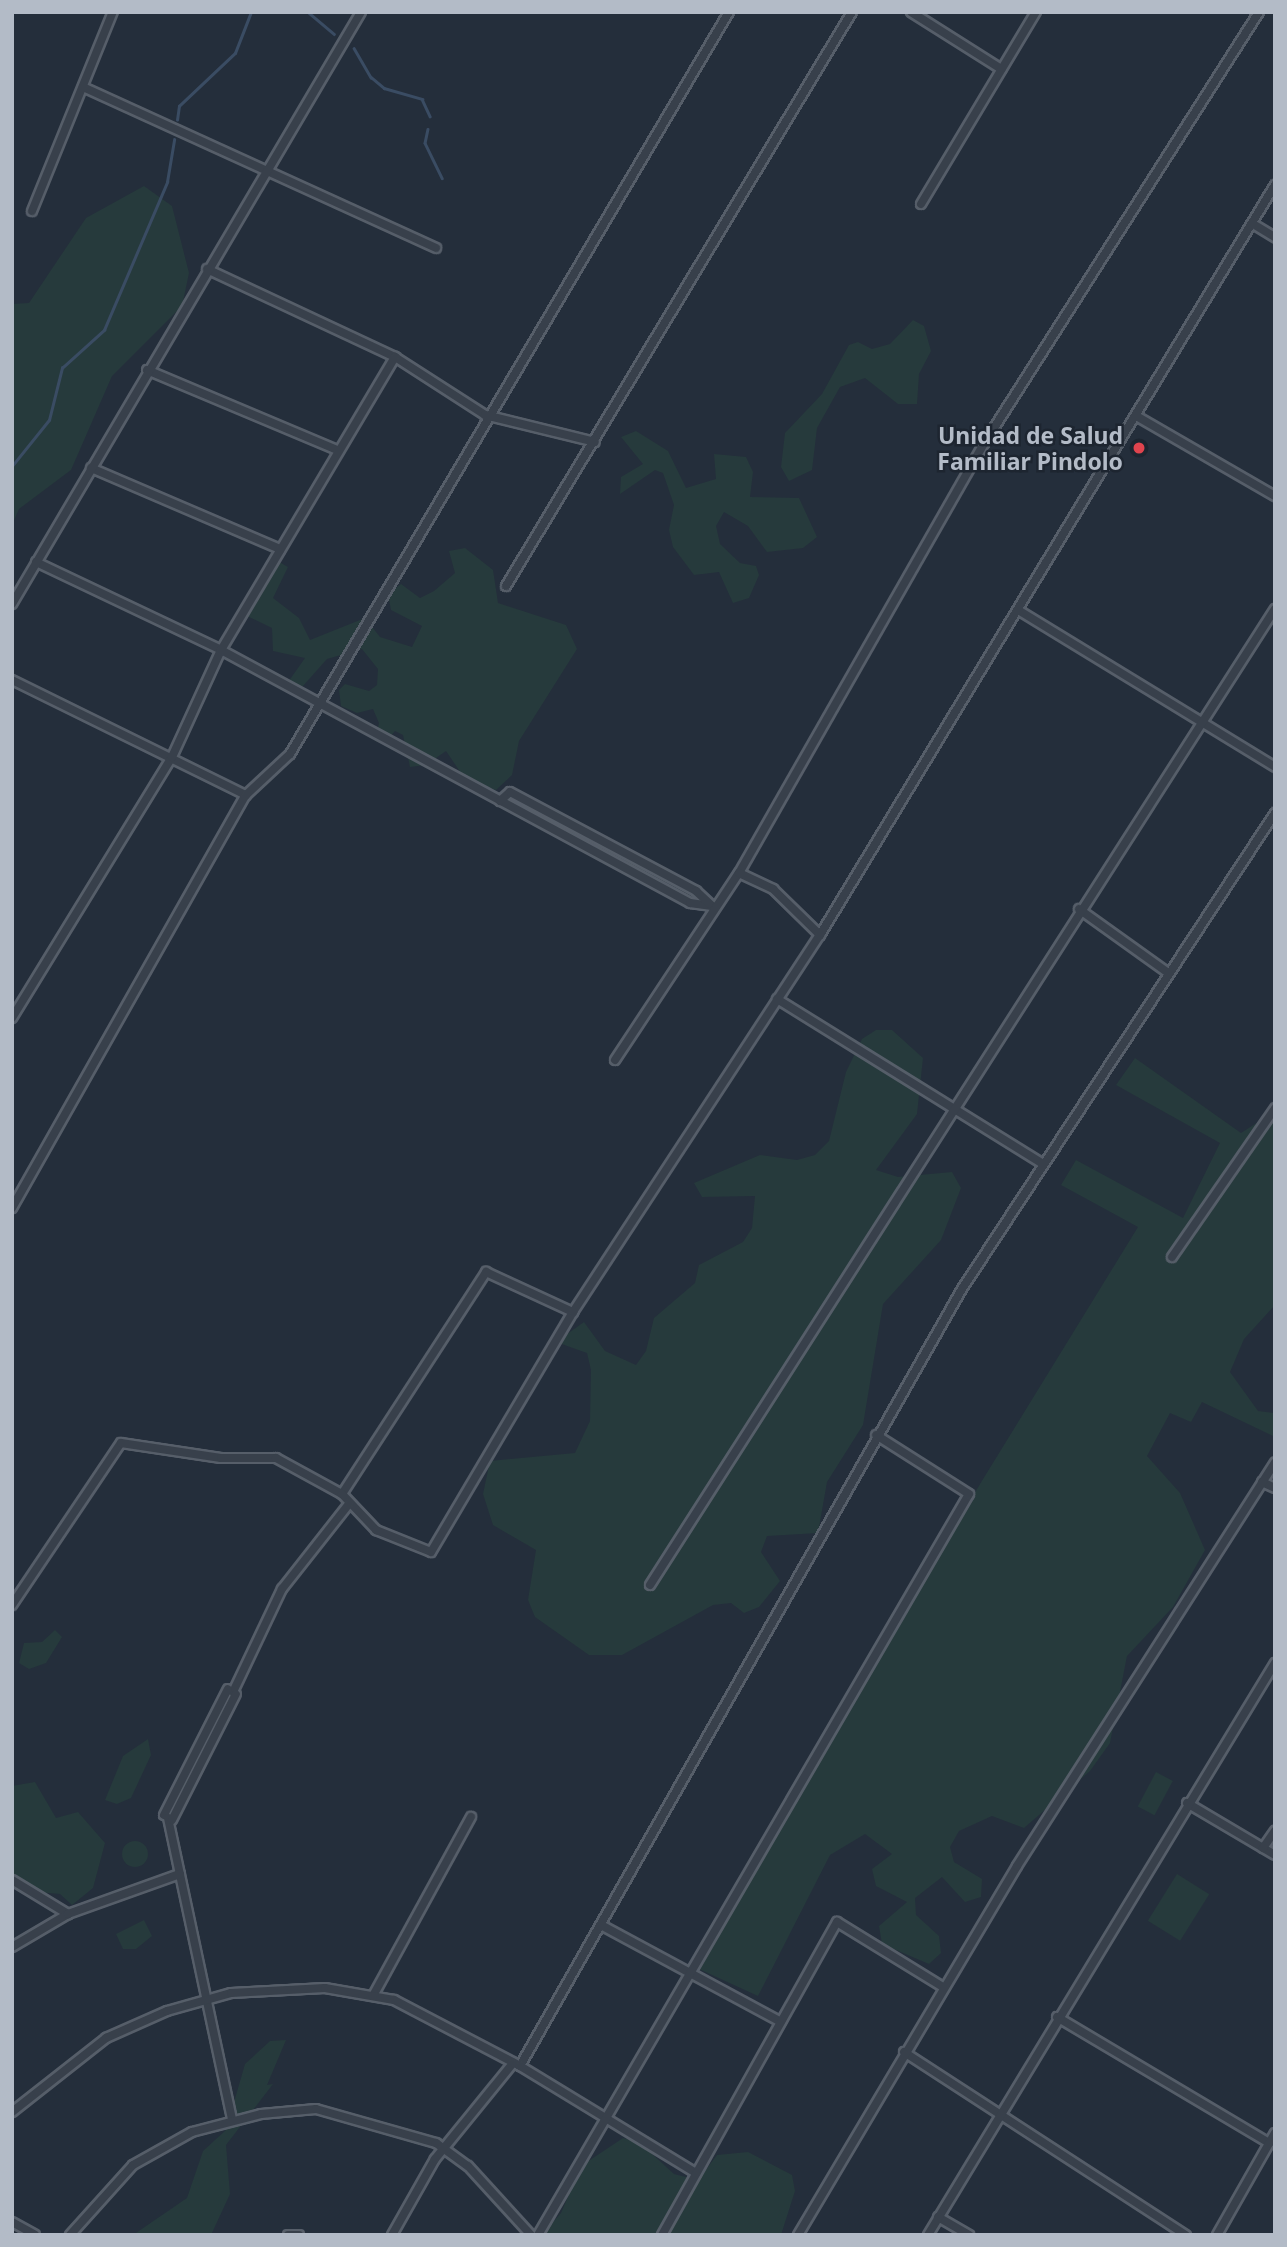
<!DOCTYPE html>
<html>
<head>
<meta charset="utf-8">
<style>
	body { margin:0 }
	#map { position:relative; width:1287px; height:2247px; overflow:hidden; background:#242e3b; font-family:"Noto Sans",sans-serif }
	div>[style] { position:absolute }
	.green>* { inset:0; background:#263a3c; transform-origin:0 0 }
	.round { border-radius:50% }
	.stream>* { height:2.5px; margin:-1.25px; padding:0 1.25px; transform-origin:1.25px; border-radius:1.25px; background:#3a4c63 }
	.roads { filter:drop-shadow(2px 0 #565e69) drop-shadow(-2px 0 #565e69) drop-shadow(0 2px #565e69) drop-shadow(0 -2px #565e69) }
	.street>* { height:8px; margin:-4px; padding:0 4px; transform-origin:4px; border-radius:4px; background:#38404b }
	.dots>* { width:19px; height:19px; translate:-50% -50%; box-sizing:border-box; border:4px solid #1d2530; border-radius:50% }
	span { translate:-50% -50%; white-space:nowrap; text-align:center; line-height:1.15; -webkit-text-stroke:5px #1d2530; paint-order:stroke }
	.poi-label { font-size:23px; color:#b3bbc7; font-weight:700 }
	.right { translate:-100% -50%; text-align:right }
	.frame { position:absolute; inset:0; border:14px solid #b3bbc7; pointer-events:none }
</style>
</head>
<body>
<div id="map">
	<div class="green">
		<i style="clip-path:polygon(144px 186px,172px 206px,189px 273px,182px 306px,112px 376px,71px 470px,19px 509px,12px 525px,12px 304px,29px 303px,86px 218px)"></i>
		<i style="clip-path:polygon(913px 320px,924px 326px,931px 351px,919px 374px,917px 404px,898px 404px,865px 378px,840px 387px,817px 428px,812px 470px,789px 481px,781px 467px,785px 433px,822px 394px,849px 345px,858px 342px,872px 349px,890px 344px)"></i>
		<i style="clip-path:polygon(636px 431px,668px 451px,686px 488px,716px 479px,714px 454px,746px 457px,753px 472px,750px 497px,799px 498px,817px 537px,803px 548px,767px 552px,748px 526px,724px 512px,716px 526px,720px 544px,740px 563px,756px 566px,759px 575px,749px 598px,733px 603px,719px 572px,694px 575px,673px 547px,669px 530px,674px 505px,663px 473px,655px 470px,620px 494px,621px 477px,643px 464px,621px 437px)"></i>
		<i style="clip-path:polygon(465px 548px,493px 570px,498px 603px,566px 625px,577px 649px,519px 741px,512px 775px,496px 790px,465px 779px,446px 751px,426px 765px,410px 767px,403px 735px,395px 731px,384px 744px,375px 741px,379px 723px,373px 709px,357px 713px,341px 706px,339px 690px,345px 684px,369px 691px,377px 685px,378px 669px,362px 649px,327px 659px,303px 686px,286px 685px,305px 658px,273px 651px,272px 628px,247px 616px,248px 592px,274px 559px,288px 567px,273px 598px,299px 618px,310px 640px,365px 618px,380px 637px,412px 647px,422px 626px,391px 610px,388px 594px,401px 584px,420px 598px,434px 591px,455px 573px,449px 551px)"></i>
		<i style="clip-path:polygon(568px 826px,699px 895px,700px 898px,566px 832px)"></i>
		<i style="clip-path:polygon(876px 1030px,892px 1030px,923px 1058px,917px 1114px,876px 1170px,898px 1177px,952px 1172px,961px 1188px,941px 1240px,883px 1304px,863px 1425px,827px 1482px,818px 1533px,767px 1536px,761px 1552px,780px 1581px,759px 1607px,744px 1613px,731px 1603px,713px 1605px,622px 1655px,589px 1655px,535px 1617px,528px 1600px,536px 1550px,493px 1525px,483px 1494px,490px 1461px,575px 1453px,590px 1421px,591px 1370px,587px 1353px,556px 1342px,584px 1322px,605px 1351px,636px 1365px,646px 1351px,654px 1318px,695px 1283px,699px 1265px,743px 1242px,752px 1228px,755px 1196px,702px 1197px,694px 1183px,760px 1155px,797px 1160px,815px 1155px,829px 1141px,846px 1072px,862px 1039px)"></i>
		<i style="clip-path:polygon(1135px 1058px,1241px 1133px,1275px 1111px,1275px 1305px,1244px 1339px,1230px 1372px,1258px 1411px,1275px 1413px,1275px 1437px,1202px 1402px,1191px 1422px,1170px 1413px,1147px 1456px,1180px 1493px,1205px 1550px,1173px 1607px,1127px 1656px,1110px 1743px,1090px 1771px,1024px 1828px,992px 1816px,959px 1831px,950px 1847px,954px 1862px,982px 1879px,981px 1897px,965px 1902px,942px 1877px,915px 1898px,916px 1915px,939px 1936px,941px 1953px,929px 1964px,882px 1944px,879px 1926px,907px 1902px,876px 1886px,872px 1869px,892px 1854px,865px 1834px,830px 1855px,758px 1996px,699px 1969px,980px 1484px,1138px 1227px,1061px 1185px,1076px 1160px,1183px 1218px,1220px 1143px,1116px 1085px)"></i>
		<i style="clip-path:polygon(55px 1630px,62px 1637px,46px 1663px,29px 1669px,19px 1663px,24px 1643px,42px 1642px)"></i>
		<i style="clip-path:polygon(148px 1739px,151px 1755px,131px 1798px,117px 1804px,105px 1800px,123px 1756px)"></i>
		<i style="left:1156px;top:1772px;width:19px;height:39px;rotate:28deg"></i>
		<i style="clip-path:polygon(35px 1782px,56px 1818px,78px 1812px,105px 1843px,93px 1888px,72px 1905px,60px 1894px,25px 1891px,12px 1881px,12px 1786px)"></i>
		<i class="round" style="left:122px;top:1841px;width:26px;height:26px"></i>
		<i style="left:1177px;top:1874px;width:38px;height:55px;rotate:32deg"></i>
		<i style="clip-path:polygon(144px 1920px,152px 1936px,136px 1949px,123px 1949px,116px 1934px)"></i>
		<i style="clip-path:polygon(286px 2040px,267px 2085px,273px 2084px,226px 2145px,230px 2194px,211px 2235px,133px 2235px,187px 2198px,203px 2151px,226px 2130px,245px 2064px,270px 2041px)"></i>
		<i style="clip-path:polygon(623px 2138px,639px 2142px,674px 2174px,698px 2180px,717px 2155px,748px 2152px,792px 2175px,795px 2191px,781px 2235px,542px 2235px,561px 2213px,581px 2166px)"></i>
	</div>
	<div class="stream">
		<i style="left:308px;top:12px;width:34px;rotate:40deg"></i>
		<i style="left:354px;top:48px;width:34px;rotate:60deg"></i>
		<i style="left:371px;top:77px;width:17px;rotate:40deg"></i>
		<i style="left:384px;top:88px;width:40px;rotate:16deg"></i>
		<i style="left:422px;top:99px;width:19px;rotate:65deg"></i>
		<i style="left:177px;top:120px;width:14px;rotate:-82deg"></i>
		<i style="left:179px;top:106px;width:77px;rotate:-43.4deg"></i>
		<i style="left:235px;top:53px;width:44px;rotate:-68.7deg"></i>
		<i style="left:428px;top:129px;width:14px;rotate:102deg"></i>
		<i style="left:425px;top:143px;width:39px;rotate:64deg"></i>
		<i style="left:12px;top:466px;width:59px;rotate:-51.2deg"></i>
		<i style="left:49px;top:420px;width:54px;rotate:-76deg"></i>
		<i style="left:62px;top:368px;width:57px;rotate:-42.1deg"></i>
		<i style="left:104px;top:330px;width:161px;rotate:-66.9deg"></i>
		<i style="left:167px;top:182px;width:43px;rotate:-80.5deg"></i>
	</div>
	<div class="roads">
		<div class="street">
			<i style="left:911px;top:12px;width:107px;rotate:32.3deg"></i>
			<i style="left:83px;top:87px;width:388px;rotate:24.5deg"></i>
			<i style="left:921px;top:204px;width:224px;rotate:-59.1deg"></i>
			<i style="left:32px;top:211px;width:215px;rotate:-67.9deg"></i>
			<i style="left:1253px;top:224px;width:26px;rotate:31deg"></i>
			<i style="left:207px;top:269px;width:208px;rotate:25.1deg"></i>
			<i style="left:395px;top:357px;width:107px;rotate:32.8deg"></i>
			<i style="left:485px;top:415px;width:113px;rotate:13.8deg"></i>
			<i style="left:147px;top:370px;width:206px;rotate:22.8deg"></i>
			<i style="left:1138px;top:417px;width:158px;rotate:30deg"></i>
			<i style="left:91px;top:468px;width:206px;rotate:23.2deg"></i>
			<i style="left:36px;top:562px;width:205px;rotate:25.4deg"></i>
			<i style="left:221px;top:650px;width:533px;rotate:28.34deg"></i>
			<i style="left:690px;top:903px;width:22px;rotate:8deg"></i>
			<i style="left:506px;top:586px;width:670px;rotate:-58.92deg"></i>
			<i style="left:12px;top:604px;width:687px;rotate:-59.48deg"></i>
			<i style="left:1018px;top:610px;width:301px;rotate:31.4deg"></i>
			<i style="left:12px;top:680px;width:261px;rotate:26.2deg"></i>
			<i style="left:500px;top:801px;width:13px;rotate:-42deg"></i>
			<i style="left:510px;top:792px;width:211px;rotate:28deg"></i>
			<i style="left:696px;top:891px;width:22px;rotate:43deg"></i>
			<i style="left:739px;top:873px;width:496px;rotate:-60.3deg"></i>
			<i style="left:985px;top:442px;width:510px;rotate:-57.49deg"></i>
			<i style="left:1079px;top:909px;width:108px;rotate:35.6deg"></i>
			<i style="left:777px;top:999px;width:311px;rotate:31.8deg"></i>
			<i style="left:12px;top:1018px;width:306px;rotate:-58.5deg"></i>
			<i style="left:172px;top:757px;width:118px;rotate:-65.4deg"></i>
			<i style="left:221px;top:650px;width:341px;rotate:-59.3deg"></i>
			<i style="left:615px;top:1060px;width:224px;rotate:-56.5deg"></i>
			<i style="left:739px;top:873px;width:38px;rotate:25deg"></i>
			<i style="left:773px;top:889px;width:66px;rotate:44.4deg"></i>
			<i style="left:12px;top:1208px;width:475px;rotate:-60.5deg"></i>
			<i style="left:246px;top:795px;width:60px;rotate:-43deg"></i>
			<i style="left:290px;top:754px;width:862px;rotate:-59.39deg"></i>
			<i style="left:1172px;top:1257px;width:181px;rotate:-55.3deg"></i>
			<i style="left:1262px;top:1482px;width:14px;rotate:25deg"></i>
			<i style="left:342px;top:1494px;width:265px;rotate:-57deg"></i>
			<i style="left:486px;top:1272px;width:96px;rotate:24.7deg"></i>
			<i style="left:650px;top:1585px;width:1159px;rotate:-57.37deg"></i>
			<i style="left:12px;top:1605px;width:195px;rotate:-56.1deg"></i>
			<i style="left:121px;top:1443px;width:101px;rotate:8.5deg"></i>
			<i style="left:221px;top:1458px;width:55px"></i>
			<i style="left:276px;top:1458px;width:75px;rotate:28.6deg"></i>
			<i style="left:342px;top:1494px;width:50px;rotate:46.6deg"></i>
			<i style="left:376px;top:1530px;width:59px;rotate:21.8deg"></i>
			<i style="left:431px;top:1552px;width:279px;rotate:-59.4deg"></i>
			<i style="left:573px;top:1312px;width:451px;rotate:-56.8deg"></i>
			<i style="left:820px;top:935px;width:877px;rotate:-58.76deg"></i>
			<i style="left:233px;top:1692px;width:114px;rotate:-64.6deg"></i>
			<i style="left:282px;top:1589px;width:108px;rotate:-51.8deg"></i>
			<i style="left:1187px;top:1803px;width:102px;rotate:30.6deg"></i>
			<i style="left:164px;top:1815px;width:141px;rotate:-63.1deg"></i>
			<i style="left:168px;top:1818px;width:309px;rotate:78deg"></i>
			<i style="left:172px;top:1820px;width:141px;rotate:-63.1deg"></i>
			<i style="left:1263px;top:1848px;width:21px;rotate:-55deg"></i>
			<i style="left:12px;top:1880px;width:66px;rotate:31.3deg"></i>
			<i style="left:601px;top:1925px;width:204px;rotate:28.3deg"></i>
			<i style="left:12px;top:1947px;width:65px;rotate:-30.5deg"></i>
			<i style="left:68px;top:1914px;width:119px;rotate:-19.7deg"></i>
			<i style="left:374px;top:1994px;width:202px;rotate:-61.3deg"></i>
			<i style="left:1057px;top:2017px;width:247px;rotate:30.7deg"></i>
			<i style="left:904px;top:2052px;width:336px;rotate:33deg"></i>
			<i style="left:520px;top:2066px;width:894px;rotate:-60.37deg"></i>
			<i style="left:962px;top:1289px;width:570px;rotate:-56.67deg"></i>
			<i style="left:12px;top:2112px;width:120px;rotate:-38.2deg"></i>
			<i style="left:106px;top:2038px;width:67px;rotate:-23.9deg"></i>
			<i style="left:167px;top:2011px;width:66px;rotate:-15.7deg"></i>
			<i style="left:231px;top:1993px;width:94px;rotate:-3deg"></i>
			<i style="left:325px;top:1988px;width:70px;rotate:9.9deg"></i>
			<i style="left:394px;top:2000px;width:142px;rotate:27.6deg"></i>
			<i style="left:520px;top:2066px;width:206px;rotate:31.3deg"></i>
			<i style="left:938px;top:2217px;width:36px;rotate:30deg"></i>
			<i style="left:12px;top:2222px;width:26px;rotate:29deg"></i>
			<i style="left:70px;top:2235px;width:94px;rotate:-48deg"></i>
			<i style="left:133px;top:2165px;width:68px;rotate:-29.2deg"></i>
			<i style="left:192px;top:2132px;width:71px;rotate:-14.6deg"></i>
			<i style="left:261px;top:2114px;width:55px;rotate:-5.2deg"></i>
			<i style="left:316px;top:2109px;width:125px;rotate:15.8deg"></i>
			<i style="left:436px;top:2143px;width:39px;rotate:36deg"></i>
			<i style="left:468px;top:2166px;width:93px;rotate:47.6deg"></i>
			<i style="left:288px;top:2235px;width:11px"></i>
			<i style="left:392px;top:2235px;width:87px;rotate:-60.5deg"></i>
			<i style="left:435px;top:2159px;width:124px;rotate:-50.9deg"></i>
			<i style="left:538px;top:2235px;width:857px;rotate:-59.82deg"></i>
			<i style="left:969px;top:1494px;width:110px;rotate:-147.6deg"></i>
			<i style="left:662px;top:2235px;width:359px;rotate:-60.8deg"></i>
			<i style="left:837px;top:1922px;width:124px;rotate:31.5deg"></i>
			<i style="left:798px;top:2235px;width:429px;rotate:-59.3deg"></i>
			<i style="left:1017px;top:1866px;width:479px;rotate:-57.4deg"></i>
			<i style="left:928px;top:2235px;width:669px;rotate:-58.76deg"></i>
			<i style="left:1217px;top:2235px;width:117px;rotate:-60.4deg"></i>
		</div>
	</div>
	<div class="dots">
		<i style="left:1139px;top:448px;background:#e0444e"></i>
	</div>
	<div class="poi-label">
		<span class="right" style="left:1123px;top:448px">Unidad de Salud<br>Familiar Pindolo</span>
	</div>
	<div class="frame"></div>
</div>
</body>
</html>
